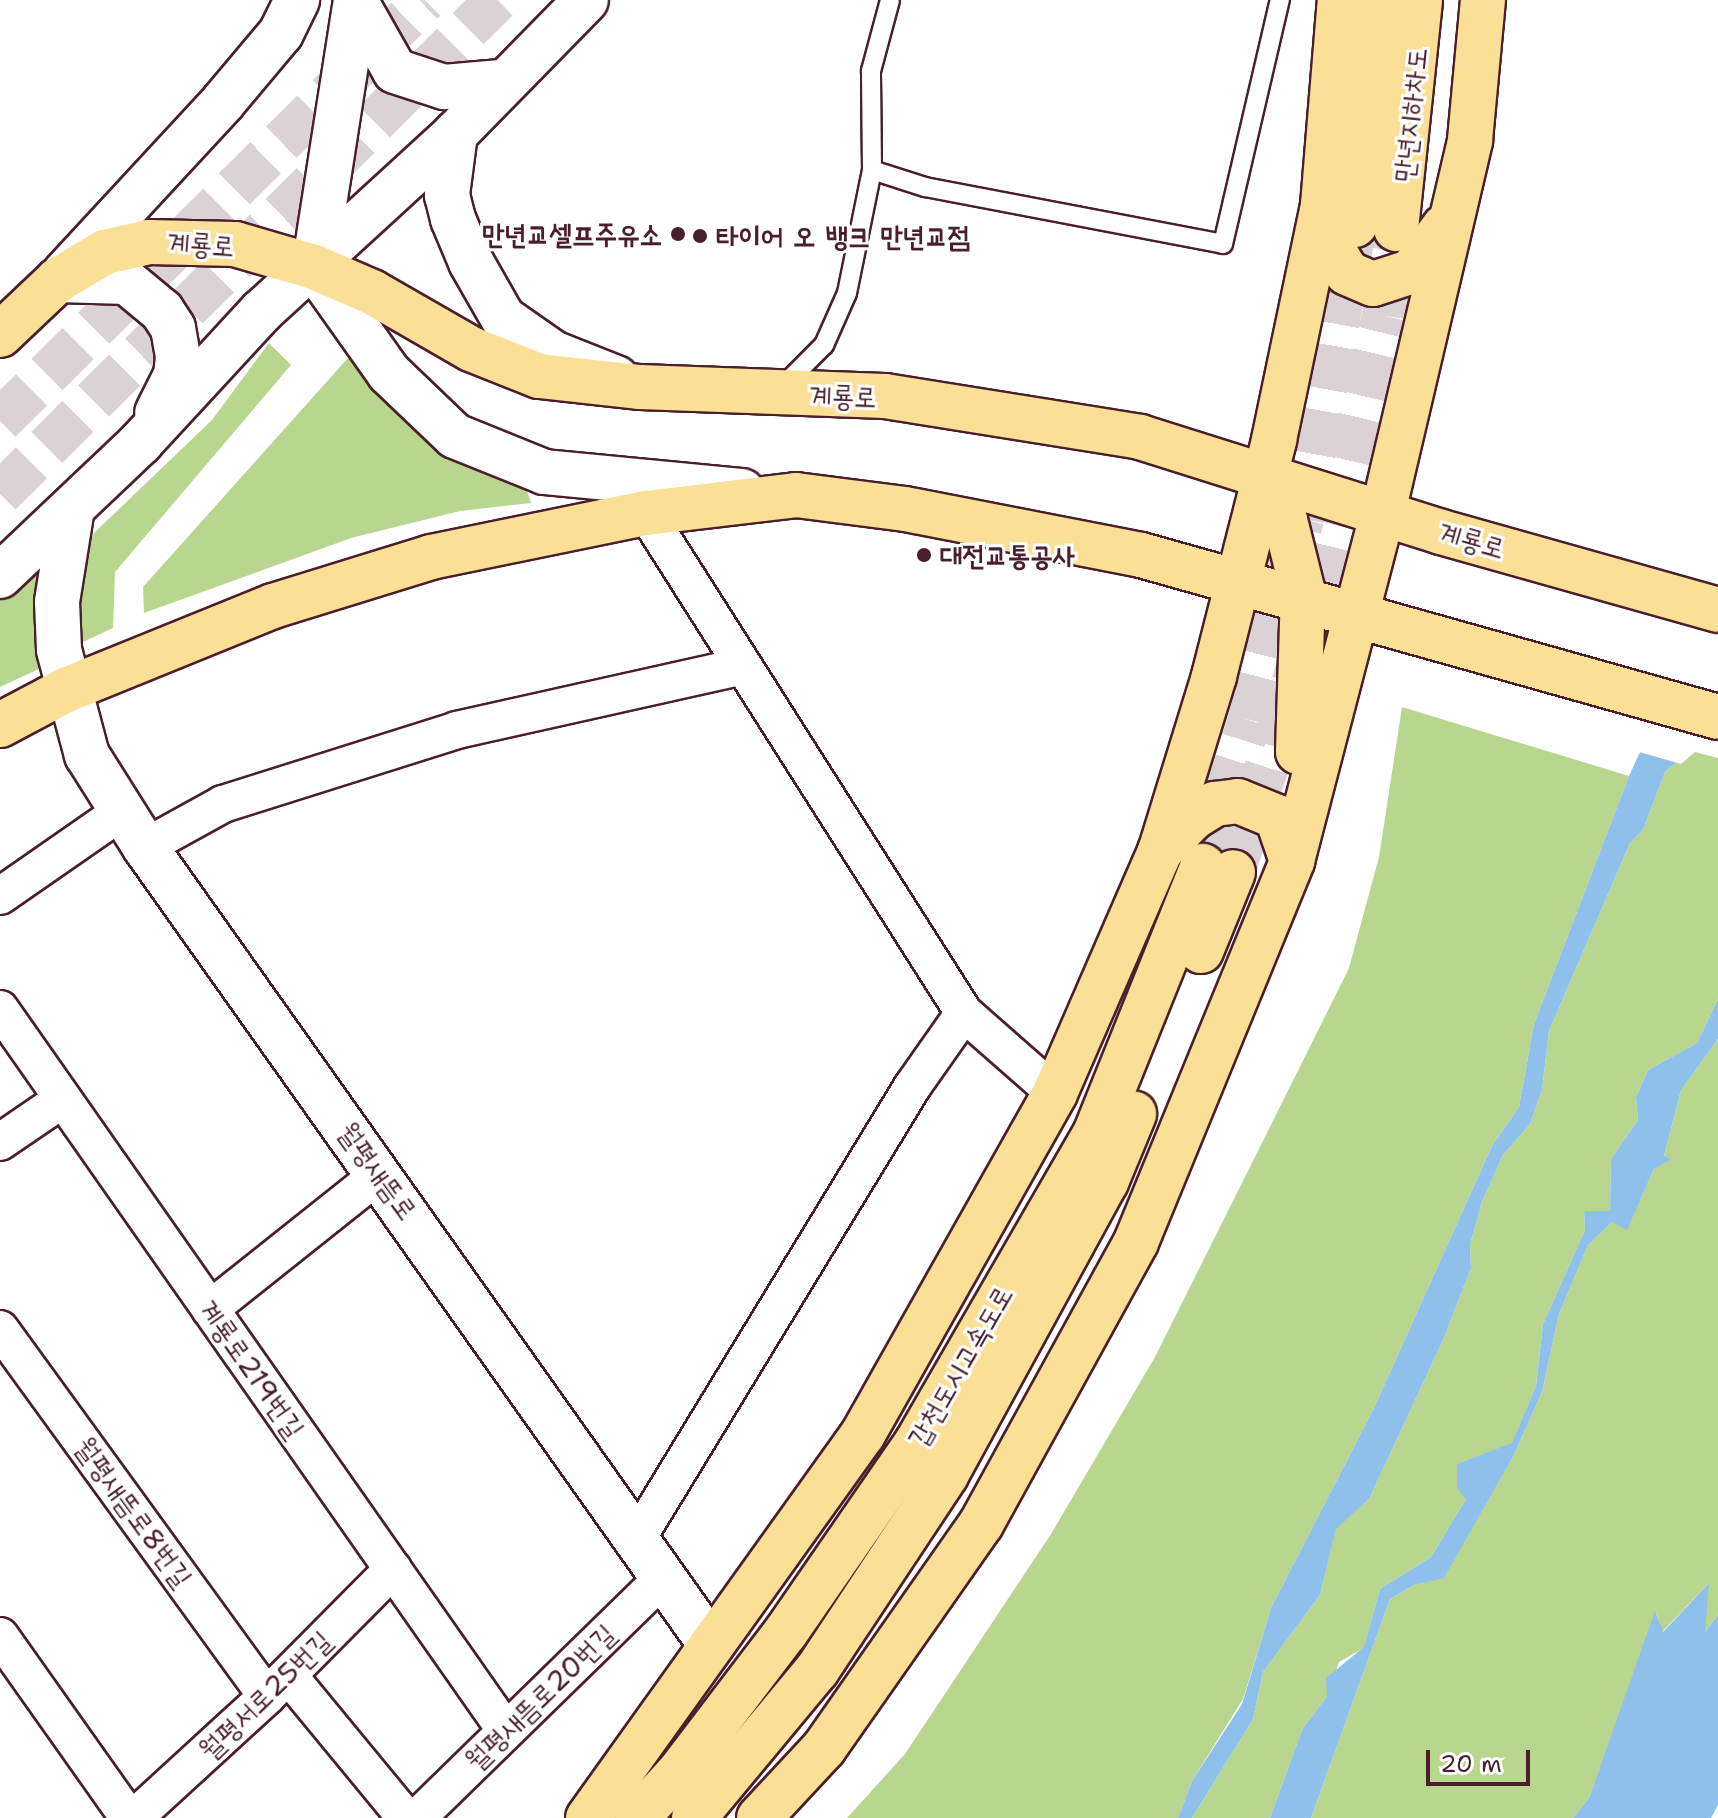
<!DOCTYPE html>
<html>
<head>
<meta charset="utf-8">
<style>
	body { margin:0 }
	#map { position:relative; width:1718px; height:1818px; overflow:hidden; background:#fff; font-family:"Shantell Sans","Poor Story",sans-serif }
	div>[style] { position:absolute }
	.green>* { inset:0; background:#b9d68e }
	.water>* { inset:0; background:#8fc0eb }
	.pier>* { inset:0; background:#fff }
	.tertiary-tunnel>* { height:44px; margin-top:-22px; transform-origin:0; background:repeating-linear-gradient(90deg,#dbd2d5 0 44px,transparent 0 66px) }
	.primary-tunnel>* { height:44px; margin-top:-22px; transform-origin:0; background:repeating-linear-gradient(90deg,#dbd2d5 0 44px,transparent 0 66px) }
	.roads { filter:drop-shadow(2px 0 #4a1f2b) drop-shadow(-2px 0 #4a1f2b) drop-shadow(0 2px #4a1f2b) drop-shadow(0 -2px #4a1f2b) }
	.service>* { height:18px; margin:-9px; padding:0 9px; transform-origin:9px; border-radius:9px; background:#fff }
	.minor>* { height:36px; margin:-18px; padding:0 18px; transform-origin:18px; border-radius:18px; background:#fff }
	.tertiary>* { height:44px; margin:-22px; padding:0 22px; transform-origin:22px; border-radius:22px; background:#fff }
	.primary>* { height:44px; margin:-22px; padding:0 22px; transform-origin:22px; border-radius:22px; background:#fadf96 }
	.dots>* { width:22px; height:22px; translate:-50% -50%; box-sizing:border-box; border:4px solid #fff; border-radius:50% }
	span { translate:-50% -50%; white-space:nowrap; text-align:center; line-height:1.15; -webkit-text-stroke:6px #fff; paint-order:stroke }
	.street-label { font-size:28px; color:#4a1f2b }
	.poi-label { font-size:28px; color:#4a1f2b; font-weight:700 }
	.right { translate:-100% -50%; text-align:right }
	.left { translate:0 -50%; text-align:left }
	.scale { position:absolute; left:1426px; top:1750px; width:104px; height:36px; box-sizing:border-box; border:4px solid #4a1f2b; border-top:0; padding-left:10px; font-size:24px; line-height:28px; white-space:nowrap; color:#4a1f2b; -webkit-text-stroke:6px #fff; paint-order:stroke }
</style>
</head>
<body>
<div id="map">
	<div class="green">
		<i style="clip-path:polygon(269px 343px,291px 365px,115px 572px,113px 628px,83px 642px,70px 637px,81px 553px,94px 533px,212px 420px)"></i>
		<i style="clip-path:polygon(356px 349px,525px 485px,531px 503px,460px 511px,351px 538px,144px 613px,143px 587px)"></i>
		<i style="clip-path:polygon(29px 570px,48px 571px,43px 667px,0 687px,0 599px)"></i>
		<i style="clip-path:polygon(1402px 707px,1629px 776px,1534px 1024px,1519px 1107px,1492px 1146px,1373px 1410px,1271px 1608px,1243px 1699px,1192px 1781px,1178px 1818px,847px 1818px,905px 1754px,1051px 1534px,1155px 1357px,1262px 1143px,1349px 968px,1379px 857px)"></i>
		<i style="clip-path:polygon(1694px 748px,1718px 754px,1718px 999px,1697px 1043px,1648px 1070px,1636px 1097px,1638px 1120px,1611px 1159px,1610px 1212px,1584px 1211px,1585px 1230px,1543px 1324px,1536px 1386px,1512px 1444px,1457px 1464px,1466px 1499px,1431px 1557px,1380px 1589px,1364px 1648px,1339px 1662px,1327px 1696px,1302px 1730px,1270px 1818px,1192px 1818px,1253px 1719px,1263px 1672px,1320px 1595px,1336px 1528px,1369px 1499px,1444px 1338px,1471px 1268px,1470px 1245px,1482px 1202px,1503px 1155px,1530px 1124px,1542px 1090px,1549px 1031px,1630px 843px,1643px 830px,1665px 772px)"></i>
		<i style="clip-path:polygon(1718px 1039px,1718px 1615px,1704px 1633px,1708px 1584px,1662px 1632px,1656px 1613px,1589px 1798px,1573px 1818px,1311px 1818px,1390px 1599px,1414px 1585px,1444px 1577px,1513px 1457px,1542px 1392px,1559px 1314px,1588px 1245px,1613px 1221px,1627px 1229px,1654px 1169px,1671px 1159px,1664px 1156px,1681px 1090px)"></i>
	</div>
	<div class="water">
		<i style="clip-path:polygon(1718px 582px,1694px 748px,1665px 772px,1643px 830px,1630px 843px,1549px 1031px,1542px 1090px,1530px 1124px,1503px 1155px,1482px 1202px,1470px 1245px,1471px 1268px,1444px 1338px,1369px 1499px,1336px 1529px,1320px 1595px,1263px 1672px,1253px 1719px,1192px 1818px,1178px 1818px,1192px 1781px,1242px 1704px,1271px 1608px,1373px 1410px,1492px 1146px,1519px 1107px,1534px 1024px,1629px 776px)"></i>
		<i style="clip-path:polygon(1718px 999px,1718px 1039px,1681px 1090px,1664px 1156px,1672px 1159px,1654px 1169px,1627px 1230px,1612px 1222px,1588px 1245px,1559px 1314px,1542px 1392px,1513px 1457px,1444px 1578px,1414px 1585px,1390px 1599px,1311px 1818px,1270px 1818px,1302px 1730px,1327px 1696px,1326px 1678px,1364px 1647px,1380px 1589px,1431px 1557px,1466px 1499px,1457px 1488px,1457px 1464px,1512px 1443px,1536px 1386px,1543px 1324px,1585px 1230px,1584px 1211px,1610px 1211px,1611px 1159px,1638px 1120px,1636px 1097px,1648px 1070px,1697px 1043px)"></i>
		<i style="clip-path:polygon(1709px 1583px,1705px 1632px,1718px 1615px,1718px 1805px,1711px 1818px,1573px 1818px,1589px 1798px,1655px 1611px,1663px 1632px)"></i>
	</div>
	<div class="pier">
		<i style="clip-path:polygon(1718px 578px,1718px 758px,1695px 752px,1681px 764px,1636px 751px)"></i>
	</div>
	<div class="tertiary-tunnel">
		<i style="left:0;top:421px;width:598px;rotate:-44.73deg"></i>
		<i style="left:0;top:494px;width:701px;rotate:-44.83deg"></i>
	</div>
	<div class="primary-tunnel">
		<i style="left:1203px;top:866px;width:153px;rotate:-72.2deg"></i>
		<i style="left:1250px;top:720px;width:208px;rotate:-75.5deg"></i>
		<i style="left:1302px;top:519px;width:289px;rotate:-79.8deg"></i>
		<i style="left:1233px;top:872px;width:230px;rotate:-72.3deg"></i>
		<i style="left:1303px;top:653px;width:347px;rotate:-76.5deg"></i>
		<i style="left:1384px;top:316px;width:88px;rotate:-82.1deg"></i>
	</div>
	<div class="roads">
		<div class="service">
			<i style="left:872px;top:170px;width:56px;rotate:17.8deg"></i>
			<i style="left:925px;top:187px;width:303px;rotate:10.8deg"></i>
			<i style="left:1223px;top:244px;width:251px;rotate:-76.9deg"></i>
			<i style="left:783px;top:386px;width:58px;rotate:-45deg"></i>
			<i style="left:824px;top:345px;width:57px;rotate:-66.1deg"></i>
			<i style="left:847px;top:293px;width:126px;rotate:-78.5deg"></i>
			<i style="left:872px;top:170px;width:99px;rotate:-90.6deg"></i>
			<i style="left:871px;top:71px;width:73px;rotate:-75deg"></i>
		</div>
		<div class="minor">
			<i style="left:646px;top:513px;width:593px;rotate:57.54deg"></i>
			<i style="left:964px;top:1013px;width:121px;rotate:41.3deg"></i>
			<i style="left:145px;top:847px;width:89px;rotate:-28.9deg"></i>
			<i style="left:223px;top:804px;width:245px;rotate:-17.5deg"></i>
			<i style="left:457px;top:730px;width:290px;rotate:-12.6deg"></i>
			<i style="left:0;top:896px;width:147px;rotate:-34.8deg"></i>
			<i style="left:0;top:1009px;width:878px;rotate:54.97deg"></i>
			<i style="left:0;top:1142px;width:76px;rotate:-34.3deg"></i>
			<i style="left:210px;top:1309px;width:217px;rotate:-38.5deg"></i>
			<i style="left:0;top:1329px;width:454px;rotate:54deg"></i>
			<i style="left:638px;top:1537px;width:527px;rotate:-58.66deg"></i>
			<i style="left:912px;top:1087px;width:90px;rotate:-54.9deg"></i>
			<i style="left:0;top:1636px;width:223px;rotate:54.7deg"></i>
			<i style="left:288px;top:1675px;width:185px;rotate:50.5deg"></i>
			<i style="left:134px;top:1818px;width:180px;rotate:-42.5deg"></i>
			<i style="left:267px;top:1696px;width:179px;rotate:-45.2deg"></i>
			<i style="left:417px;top:1818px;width:345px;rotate:-44.3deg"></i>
		</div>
		<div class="tertiary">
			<i style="left:356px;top:0;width:270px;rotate:98.9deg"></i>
			<i style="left:314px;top:267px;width:130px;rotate:54.7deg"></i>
			<i style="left:389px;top:373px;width:91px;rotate:43.7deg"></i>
			<i style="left:455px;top:436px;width:96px;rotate:22deg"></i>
			<i style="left:544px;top:472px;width:199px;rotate:5.5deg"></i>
			<i style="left:356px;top:2px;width:79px;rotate:60.5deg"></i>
			<i style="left:395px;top:71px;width:52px;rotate:18.1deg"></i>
			<i style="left:444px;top:87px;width:57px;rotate:-5deg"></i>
			<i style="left:455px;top:134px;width:62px;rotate:97.5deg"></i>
			<i style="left:447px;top:195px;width:25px;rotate:76deg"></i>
			<i style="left:453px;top:219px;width:47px;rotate:67.3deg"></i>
			<i style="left:471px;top:262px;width:64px;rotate:60.3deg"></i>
			<i style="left:503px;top:318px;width:61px;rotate:35deg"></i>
			<i style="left:553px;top:353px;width:68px;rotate:21.6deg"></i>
			<i style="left:64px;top:274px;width:234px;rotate:-47.2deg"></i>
			<i style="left:223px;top:102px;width:90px;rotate:-50deg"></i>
			<i style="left:281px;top:33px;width:37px;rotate:-64deg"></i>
			<i style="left:58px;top:280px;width:69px;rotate:1.7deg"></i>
			<i style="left:127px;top:282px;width:45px;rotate:39.6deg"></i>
			<i style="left:162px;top:311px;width:20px;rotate:57deg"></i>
			<i style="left:173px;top:328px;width:29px;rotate:80deg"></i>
			<i style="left:178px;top:357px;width:18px;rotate:96deg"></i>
			<i style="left:176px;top:375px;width:42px;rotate:116.6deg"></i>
			<i style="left:72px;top:508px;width:95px;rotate:99.1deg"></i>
			<i style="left:57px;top:602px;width:48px;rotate:87.6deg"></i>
			<i style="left:59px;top:650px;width:109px;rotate:75.1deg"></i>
			<i style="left:87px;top:755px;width:109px;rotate:57.8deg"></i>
			<i style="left:145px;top:847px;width:975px;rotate:54.65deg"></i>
			<i style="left:0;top:576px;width:195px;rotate:-43.5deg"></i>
			<i style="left:141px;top:442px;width:178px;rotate:-47.3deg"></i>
			<i style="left:262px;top:311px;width:262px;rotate:-42.5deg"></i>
			<i style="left:455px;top:134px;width:187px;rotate:-45.6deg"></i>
		</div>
		<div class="primary">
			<i style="left:1323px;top:207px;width:40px;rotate:78deg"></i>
			<i style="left:1331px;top:246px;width:31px;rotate:59deg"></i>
			<i style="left:1347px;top:273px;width:28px;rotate:23deg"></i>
			<i style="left:1373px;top:284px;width:40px;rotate:-18deg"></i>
			<i style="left:1411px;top:272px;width:56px;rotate:-53.7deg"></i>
			<i style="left:1355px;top:225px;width:227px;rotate:-82.9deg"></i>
			<i style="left:1396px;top:229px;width:230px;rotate:-84deg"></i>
			<i style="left:0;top:335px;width:80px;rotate:-43.5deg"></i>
			<i style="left:58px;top:280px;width:55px;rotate:-30.8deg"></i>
			<i style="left:105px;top:252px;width:45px;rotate:-12.8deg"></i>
			<i style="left:149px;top:242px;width:86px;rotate:1.3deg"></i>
			<i style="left:235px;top:244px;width:82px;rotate:16.2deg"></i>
			<i style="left:314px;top:267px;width:63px;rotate:23.3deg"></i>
			<i style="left:372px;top:292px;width:114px;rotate:29.9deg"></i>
			<i style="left:471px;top:349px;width:73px;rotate:21.7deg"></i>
			<i style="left:539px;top:376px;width:102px;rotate:6.2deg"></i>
			<i style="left:640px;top:387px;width:245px;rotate:2.1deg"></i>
			<i style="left:885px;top:396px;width:258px;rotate:9.1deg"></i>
			<i style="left:1140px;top:437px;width:316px;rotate:17.5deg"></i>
			<i style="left:1441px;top:532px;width:288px;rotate:15.7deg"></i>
			<i style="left:1265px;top:473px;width:51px;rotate:66.9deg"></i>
			<i style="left:1285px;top:520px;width:74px;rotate:76deg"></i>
			<i style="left:1303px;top:592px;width:160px;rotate:91.8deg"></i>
			<i style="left:0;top:725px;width:75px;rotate:-27.9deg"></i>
			<i style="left:66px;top:690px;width:223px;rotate:-22.1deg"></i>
			<i style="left:273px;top:606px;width:165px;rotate:-17.2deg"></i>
			<i style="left:431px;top:557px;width:219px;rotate:-11.6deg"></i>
			<i style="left:646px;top:513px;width:151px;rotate:-6.8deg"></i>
			<i style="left:796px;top:495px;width:110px;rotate:7.3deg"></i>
			<i style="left:905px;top:509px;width:240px;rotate:11deg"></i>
			<i style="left:1141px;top:555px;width:599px;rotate:15.68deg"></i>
			<i style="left:1160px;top:851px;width:48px;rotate:-45deg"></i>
			<i style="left:1194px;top:817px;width:25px;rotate:-32deg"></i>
			<i style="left:1215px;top:804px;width:23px;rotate:-7deg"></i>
			<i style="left:1238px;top:801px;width:42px;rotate:22.3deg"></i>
			<i style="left:1277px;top:817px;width:46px;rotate:71.2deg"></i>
			<i style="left:1201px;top:951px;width:85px;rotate:-67.9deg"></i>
			<i style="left:588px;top:1818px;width:472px;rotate:-54.4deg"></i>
			<i style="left:863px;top:1434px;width:391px;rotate:-60.6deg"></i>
			<i style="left:1055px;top:1093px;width:263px;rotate:-66.5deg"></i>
			<i style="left:1160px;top:852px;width:184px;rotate:-72.9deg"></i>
			<i style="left:1214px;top:676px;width:244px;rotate:-75.7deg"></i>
			<i style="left:1274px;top:440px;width:240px;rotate:-78.2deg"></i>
			<i style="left:1323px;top:205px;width:206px;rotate:-85.3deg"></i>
			<i style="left:637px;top:1818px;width:64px;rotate:-47.5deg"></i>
			<i style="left:680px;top:1771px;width:175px;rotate:-52.7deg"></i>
			<i style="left:786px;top:1632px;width:231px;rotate:-55.4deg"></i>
			<i style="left:917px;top:1442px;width:356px;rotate:-60deg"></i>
			<i style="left:1095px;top:1134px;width:289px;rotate:-68.1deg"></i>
			<i style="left:694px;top:1818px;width:192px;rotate:-50.3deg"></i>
			<i style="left:817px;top:1670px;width:234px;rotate:-56.5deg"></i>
			<i style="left:946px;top:1475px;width:334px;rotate:-61.4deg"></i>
			<i style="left:1106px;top:1182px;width:74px;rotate:-67.6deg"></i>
			<i style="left:759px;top:1818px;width:96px;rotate:-47.1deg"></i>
			<i style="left:824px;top:1748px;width:274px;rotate:-55deg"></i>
			<i style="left:981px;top:1524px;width:322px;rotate:-61.2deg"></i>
			<i style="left:1136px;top:1242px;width:412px;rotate:-67.7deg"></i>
			<i style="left:1292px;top:861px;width:361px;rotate:-75.4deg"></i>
			<i style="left:1383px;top:512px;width:382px;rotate:-76.8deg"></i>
			<i style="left:1470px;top:140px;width:141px;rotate:-84.7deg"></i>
		</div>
	</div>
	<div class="dots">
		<i style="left:678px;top:234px;background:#4a1f2b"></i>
		<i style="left:700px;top:236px;background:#4a1f2b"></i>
		<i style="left:924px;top:555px;background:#4a1f2b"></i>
	</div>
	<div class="street-label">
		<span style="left:1410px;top:115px;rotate:-84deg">만년지하차도</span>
		<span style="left:201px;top:244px;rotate:4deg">계룡로</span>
		<span style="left:843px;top:396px;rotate:2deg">계룡로</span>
		<span style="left:1472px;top:540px;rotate:16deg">계룡로</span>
		<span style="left:378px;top:1171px;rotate:54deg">월평새뜸로</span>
		<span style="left:960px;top:1366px;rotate:-60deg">갑천도시고속도로</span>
		<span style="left:252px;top:1369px;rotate:55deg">계룡로219번길</span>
		<span style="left:134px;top:1512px;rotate:54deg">월평새뜸로8번길</span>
		<span style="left:265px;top:1695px;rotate:-44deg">월평서로25번길</span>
		<span style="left:540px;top:1697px;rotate:-44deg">월평새뜸로20번길</span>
	</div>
	<div class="poi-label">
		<span class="right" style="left:662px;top:234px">만년교셀프주유소</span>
		<span class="left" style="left:716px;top:236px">타이어 오 뱅크 만년교점</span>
		<span class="left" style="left:940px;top:555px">대전교통공사</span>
	</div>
	<div class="scale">20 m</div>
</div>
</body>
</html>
